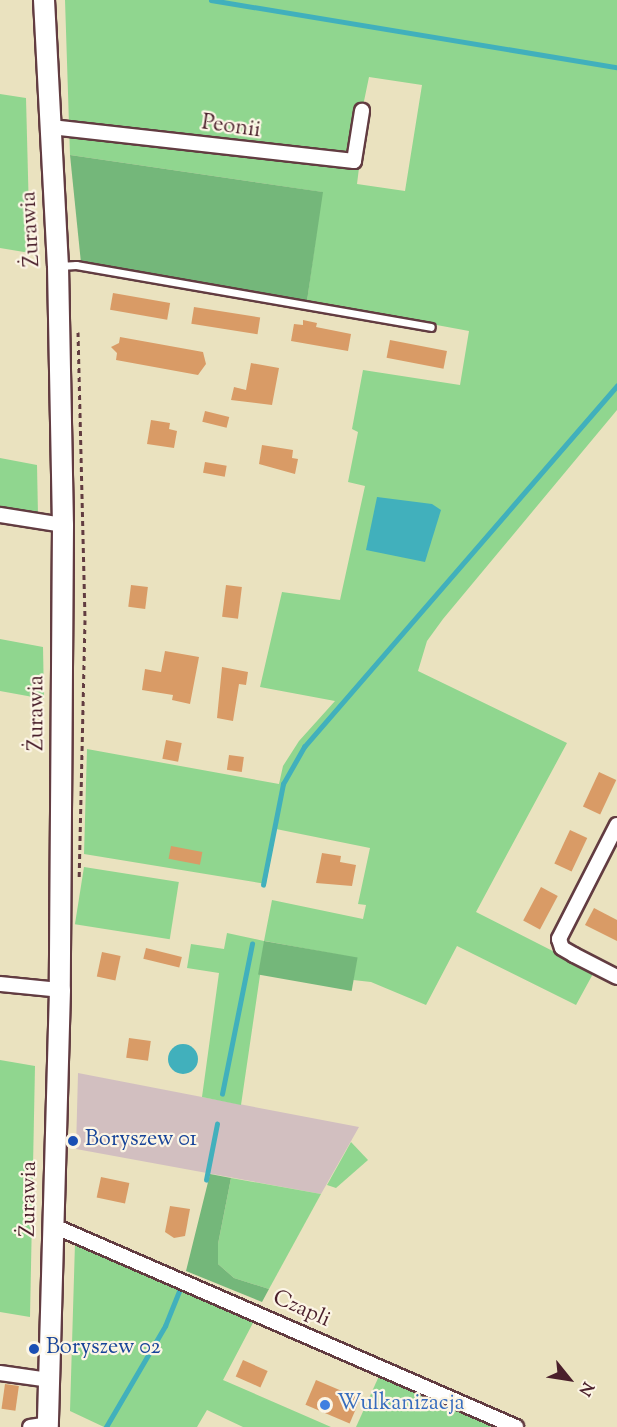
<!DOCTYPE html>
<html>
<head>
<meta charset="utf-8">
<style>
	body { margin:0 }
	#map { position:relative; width:617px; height:1427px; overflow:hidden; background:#eae2bf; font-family:"Sorts Mill Goudy",serif }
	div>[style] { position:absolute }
	.industrial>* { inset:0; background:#d2bfc0 }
	.green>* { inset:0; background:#90d68f; transform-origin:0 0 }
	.forest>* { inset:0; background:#74b77a; transform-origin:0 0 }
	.water>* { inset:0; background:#41b0bc }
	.round { border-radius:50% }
	.stream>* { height:4.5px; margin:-2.25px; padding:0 2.25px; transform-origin:2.25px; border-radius:2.25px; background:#41b0bc }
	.building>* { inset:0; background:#d99b66; transform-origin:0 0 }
	.path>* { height:3px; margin-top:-1.5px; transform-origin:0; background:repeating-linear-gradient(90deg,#623c41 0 4.5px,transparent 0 9px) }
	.roads { filter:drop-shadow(2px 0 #623c41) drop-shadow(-2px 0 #623c41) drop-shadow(0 2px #623c41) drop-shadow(0 -2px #623c41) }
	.service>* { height:7px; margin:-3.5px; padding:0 3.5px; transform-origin:3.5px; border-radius:3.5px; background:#fff }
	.minor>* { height:14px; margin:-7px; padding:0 7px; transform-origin:7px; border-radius:7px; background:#fff }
	.secondary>* { height:20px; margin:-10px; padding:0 10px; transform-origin:10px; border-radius:10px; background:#fff }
	.dots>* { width:16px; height:16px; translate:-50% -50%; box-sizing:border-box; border:3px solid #fcf5e5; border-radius:50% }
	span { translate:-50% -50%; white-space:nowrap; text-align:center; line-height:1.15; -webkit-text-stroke:4.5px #fcf5e5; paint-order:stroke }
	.street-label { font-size:22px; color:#4a1f2b }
	.transit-label { font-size:22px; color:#164399 }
	.left { translate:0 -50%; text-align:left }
	.shop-label { font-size:22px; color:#366cbe }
	.north { position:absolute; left:539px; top:1349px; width:60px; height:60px; -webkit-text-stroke:4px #fcf5e5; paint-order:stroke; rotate:120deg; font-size:16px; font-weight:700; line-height:24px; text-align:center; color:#4a1f2b }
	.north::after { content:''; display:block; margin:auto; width:21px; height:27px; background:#4a1f2b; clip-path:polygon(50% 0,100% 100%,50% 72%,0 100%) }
</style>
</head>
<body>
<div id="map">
	<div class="industrial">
		<i style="clip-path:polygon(78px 1073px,202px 1097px,359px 1127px,321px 1194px,76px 1149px)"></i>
	</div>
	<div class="green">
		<i style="clip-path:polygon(evenodd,65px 0,617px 0,617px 410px,443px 619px,427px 641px,418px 671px,567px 743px,476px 912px,594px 972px,576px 1005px,457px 946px,426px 1005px,371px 982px,353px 980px,356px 958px,265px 941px,241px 1105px,202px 1097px,219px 973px,187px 968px,191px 944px,224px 949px,227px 933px,264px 941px,272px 900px,363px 919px,366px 905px,358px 904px,370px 848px,276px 829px,266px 884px,84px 854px,87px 749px,279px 784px,283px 766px,299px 741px,335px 701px,260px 687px,282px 592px,340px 600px,365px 486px,348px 482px,358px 432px,352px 429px,363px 370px,460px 385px,469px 331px,307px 301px,322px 192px,70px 155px,65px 0,369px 77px,422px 85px,405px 191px,357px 184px,359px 168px,348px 166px,358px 105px,363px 106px,369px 77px)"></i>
		<i style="clip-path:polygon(0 94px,26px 98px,30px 253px,0 248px)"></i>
		<i style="clip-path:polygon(0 458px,37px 465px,38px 515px,0 508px)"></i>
		<i style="clip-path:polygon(0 639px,43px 647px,44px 699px,0 691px)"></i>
		<i style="left:84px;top:867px;width:96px;height:58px;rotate:9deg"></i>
		<i style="clip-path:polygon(0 1060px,35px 1066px,30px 1317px,0 1312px)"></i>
		<i style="clip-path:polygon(351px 1142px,368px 1160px,336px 1188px,327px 1185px)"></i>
		<i style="clip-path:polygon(231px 1178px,321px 1194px,269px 1289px,234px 1278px,218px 1264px,218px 1244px)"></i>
		<i style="clip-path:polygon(75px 1243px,254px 1321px,223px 1380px,331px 1427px,243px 1427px,207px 1410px,197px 1427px,104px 1427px,70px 1411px)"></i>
		<i style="clip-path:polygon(379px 1376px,492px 1427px,356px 1427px)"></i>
	</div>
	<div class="forest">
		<i style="clip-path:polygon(70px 155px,323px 192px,307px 301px,81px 263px)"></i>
		<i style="left:264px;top:941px;width:95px;height:34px;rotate:10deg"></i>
		<i style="clip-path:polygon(210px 1174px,231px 1178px,218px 1244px,218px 1264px,234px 1278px,269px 1289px,262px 1302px,186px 1271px)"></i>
	</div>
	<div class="water">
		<i style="clip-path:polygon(377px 497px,432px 504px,441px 510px,425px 562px,366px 550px)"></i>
		<i class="round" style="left:168px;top:1044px;width:30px;height:30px"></i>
	</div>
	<div class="stream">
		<i style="left:211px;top:0;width:411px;rotate:9.4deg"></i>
		<i style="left:263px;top:885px;width:103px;rotate:-78.8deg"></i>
		<i style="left:283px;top:784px;width:43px;rotate:-60.4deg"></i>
		<i style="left:304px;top:747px;width:478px;rotate:-49.1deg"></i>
		<i style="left:222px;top:1094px;width:153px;rotate:-78.7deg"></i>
		<i style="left:206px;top:1180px;width:57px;rotate:-78.9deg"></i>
		<i style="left:106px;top:1427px;width:117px;rotate:-59.7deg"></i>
		<i style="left:165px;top:1326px;width:40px;rotate:-68deg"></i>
	</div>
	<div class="building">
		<i style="left:113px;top:293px;width:58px;height:17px;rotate:10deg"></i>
		<i style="left:194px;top:307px;width:67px;height:17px;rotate:9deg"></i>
		<i style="clip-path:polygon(303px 320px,317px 323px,316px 327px,351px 334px,348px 351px,291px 341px,294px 324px,303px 325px)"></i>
		<i style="clip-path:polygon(120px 337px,203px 352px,206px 364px,198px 375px,116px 360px,117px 353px,111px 347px,119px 343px)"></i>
		<i style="left:390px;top:340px;width:58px;height:18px;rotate:11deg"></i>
		<i style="clip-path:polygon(251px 363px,279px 368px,272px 405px,231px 400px,234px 387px,246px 390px)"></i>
		<i style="left:205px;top:411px;width:25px;height:11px;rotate:14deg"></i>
		<i style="clip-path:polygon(151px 420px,170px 423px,169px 429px,177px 431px,174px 448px,147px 444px)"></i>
		<i style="clip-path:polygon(262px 445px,293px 450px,292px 458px,298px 459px,295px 474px,259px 464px)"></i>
		<i style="left:205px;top:462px;width:22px;height:11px;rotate:10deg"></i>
		<i style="left:131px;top:585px;width:17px;height:22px;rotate:7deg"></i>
		<i style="left:226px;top:585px;width:16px;height:32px;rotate:7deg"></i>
		<i style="clip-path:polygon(165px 651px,199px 657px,190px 704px,172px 700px,173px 695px,142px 690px,145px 669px,161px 672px)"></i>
		<i style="clip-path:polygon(222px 667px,248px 672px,246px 685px,239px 684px,233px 721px,217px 718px)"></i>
		<i style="left:166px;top:740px;width:16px;height:19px;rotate:11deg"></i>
		<i style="left:229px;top:755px;width:15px;height:15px;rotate:8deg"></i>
		<i style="left:599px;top:772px;width:19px;height:38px;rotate:25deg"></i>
		<i style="left:570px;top:830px;width:19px;height:37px;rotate:25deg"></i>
		<i style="left:171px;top:846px;width:32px;height:13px;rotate:11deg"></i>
		<i style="clip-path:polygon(322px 853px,341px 856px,340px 862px,356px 865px,352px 886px,316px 883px)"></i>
		<i style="left:541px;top:887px;width:19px;height:38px;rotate:28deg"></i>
		<i style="clip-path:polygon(594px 908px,617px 920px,617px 941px,585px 925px)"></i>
		<i style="left:146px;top:948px;width:37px;height:11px;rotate:14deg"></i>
		<i style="left:102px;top:952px;width:19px;height:25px;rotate:12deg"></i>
		<i style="left:129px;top:1038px;width:22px;height:20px;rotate:8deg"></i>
		<i style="left:101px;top:1177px;width:29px;height:21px;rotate:12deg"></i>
		<i style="clip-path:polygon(170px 1206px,190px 1209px,185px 1236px,174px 1238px,165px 1232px)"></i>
		<i style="left:243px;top:1360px;width:27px;height:18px;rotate:24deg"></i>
		<i style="left:316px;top:1380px;width:48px;height:27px;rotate:23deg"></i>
		<i style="left:5px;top:1384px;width:14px;height:25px;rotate:8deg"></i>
	</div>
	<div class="path">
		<i style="left:78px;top:332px;width:288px;rotate:88.6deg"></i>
		<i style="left:85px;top:620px;width:257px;rotate:91.3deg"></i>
	</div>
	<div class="roads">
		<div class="service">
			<i style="left:60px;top:266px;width:16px;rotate:-4deg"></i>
			<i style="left:76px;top:265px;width:360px;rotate:9.9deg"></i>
		</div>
		<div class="minor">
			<i style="left:51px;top:127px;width:305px;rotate:6.4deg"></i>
			<i style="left:354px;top:161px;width:51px;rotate:-80.9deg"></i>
			<i style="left:0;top:515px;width:64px;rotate:9deg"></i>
			<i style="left:617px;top:825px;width:128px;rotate:117deg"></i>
			<i style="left:559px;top:939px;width:9px;rotate:72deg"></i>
			<i style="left:562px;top:948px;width:14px;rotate:30deg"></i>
			<i style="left:574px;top:955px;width:48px;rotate:27.1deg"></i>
			<i style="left:0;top:984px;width:60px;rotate:5.7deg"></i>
			<i style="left:54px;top:1226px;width:504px;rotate:23.51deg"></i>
			<i style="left:0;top:1373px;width:49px;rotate:8.1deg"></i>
			<i style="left:30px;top:1427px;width:18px;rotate:-9deg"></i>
		</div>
		<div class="secondary">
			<i style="left:44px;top:0;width:266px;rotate:87deg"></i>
			<i style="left:58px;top:266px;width:259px;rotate:88.9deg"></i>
			<i style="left:63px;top:525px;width:465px;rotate:90.4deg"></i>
			<i style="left:60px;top:990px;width:437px;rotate:91.6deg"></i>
		</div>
	</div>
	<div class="dots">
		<i style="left:73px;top:1141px;background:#1a4fb4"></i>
		<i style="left:34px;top:1349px;background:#1a4fb4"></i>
		<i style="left:325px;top:1405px;background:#3f7fe0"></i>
	</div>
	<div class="street-label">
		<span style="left:231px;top:128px;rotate:8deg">Peonii</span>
		<span style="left:32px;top:229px;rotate:-93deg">Żurawia</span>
		<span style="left:38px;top:713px;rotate:-90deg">Żurawia</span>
		<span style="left:30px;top:1199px;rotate:-89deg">Żurawia</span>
		<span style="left:301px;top:1310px;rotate:24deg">Czapli</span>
	</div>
	<div class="transit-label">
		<span class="left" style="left:85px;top:1141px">Boryszew 01</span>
		<span class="left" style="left:46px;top:1349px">Boryszew 02</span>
	</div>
	<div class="shop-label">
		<span class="left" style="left:337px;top:1405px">Wulkanizacja</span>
	</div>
	<div class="north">N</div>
</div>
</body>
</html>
